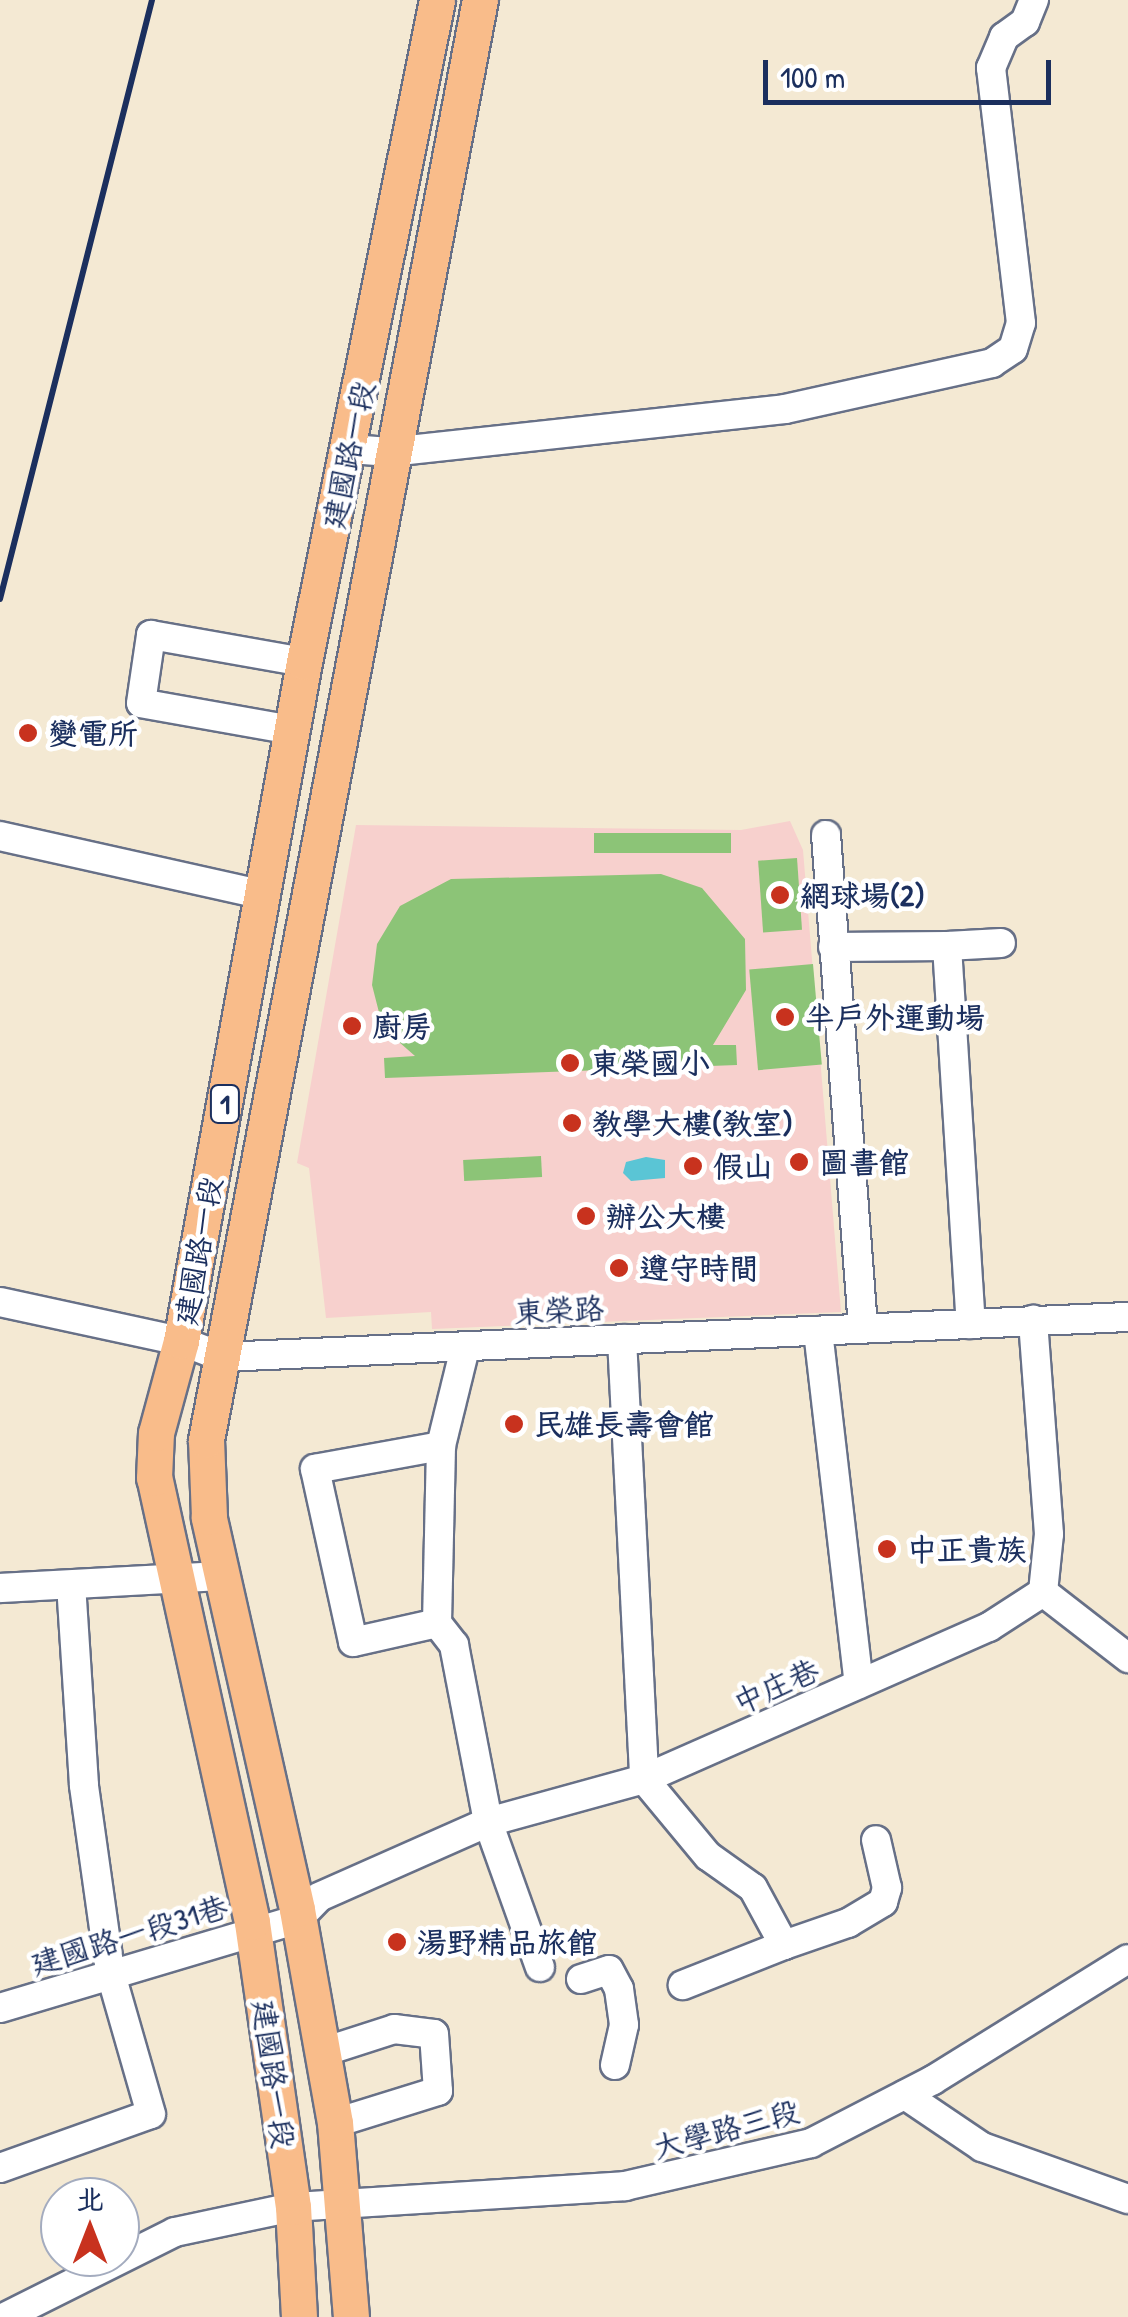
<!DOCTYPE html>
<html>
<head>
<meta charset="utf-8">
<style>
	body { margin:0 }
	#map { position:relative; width:1128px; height:2317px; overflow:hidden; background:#f4e9d3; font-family:"Patrick Hand","LXGW WenKai TC",sans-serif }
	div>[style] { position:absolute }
	.built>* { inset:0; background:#f7d0cd }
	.green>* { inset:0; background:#8cc477; transform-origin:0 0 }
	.water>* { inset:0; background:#5ac5d5 }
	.roads { filter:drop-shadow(2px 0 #677087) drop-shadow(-2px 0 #677087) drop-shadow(0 2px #677087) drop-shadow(0 -2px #677087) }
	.minor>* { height:28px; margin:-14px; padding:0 14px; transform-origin:14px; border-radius:14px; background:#fff }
	.major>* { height:35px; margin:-17.5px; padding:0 17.5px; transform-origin:17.5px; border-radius:17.5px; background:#f9bc8a }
	.rail>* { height:6px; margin:-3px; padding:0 3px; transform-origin:3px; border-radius:3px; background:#1b2f5e }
	.dots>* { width:28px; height:28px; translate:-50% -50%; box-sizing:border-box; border:5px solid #fff; border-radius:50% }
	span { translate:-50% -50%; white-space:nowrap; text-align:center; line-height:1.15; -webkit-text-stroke:9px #fff; paint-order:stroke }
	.shield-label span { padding:2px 8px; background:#fff; border:2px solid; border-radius:8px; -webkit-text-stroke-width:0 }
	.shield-label { font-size:28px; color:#1b2f5e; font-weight:700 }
	.street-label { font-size:30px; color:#1b2f5e }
	.poi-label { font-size:30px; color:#1b2f5e; font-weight:700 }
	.left { translate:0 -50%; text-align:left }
	.north { position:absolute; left:40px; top:2177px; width:100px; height:100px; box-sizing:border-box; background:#fff; border:2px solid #a4acbf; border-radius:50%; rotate:0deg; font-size:28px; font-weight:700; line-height:40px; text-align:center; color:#1b2f5e }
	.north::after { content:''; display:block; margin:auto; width:35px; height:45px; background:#c8321e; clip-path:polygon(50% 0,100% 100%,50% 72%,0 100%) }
	.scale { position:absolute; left:763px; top:60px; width:288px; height:45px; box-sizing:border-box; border:5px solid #1b2f5e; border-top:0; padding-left:12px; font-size:30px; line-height:35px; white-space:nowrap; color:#1b2f5e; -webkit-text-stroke:8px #fff; paint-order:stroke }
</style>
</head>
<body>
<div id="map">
	<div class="built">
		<i style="clip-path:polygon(790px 821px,803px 850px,841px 1312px,432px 1329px,431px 1312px,326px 1318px,309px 1168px,297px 1163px,356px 825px,741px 830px)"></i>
	</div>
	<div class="green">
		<i style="left:594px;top:833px;width:137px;height:20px"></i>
		<i style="left:797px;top:858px;width:72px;height:39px;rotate:86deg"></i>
		<i style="clip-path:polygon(661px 874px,702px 888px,745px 939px,746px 990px,713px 1045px,736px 1045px,737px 1065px,385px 1078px,384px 1058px,415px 1056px,383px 1028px,372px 985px,377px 944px,400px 906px,451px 879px)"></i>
		<i style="left:813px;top:964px;width:101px;height:64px;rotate:85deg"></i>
		<i style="left:541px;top:1156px;width:21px;height:78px;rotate:87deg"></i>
	</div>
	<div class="water">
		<i style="clip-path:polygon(646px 1157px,665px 1160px,665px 1178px,631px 1181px,623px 1173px,626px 1162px)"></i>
	</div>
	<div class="roads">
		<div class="minor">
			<i style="left:350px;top:449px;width:40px;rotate:4.3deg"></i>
			<i style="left:390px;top:452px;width:397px;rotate:-6.2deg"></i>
			<i style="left:785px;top:409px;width:212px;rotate:-12.5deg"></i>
			<i style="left:992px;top:363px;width:25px;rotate:-34deg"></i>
			<i style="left:1013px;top:349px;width:27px;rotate:-73deg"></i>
			<i style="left:1021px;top:323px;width:257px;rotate:-96.7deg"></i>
			<i style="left:991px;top:68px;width:34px;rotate:-67deg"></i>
			<i style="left:1004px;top:37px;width:26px;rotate:-36deg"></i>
			<i style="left:1025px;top:22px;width:24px;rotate:-68deg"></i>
			<i style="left:292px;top:730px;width:153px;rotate:-169.9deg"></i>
			<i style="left:141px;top:703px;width:69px;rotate:-81.6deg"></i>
			<i style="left:151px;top:635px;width:155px;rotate:10deg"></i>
			<i style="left:826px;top:835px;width:495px;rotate:85.7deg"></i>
			<i style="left:0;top:836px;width:270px;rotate:12.6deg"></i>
			<i style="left:947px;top:946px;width:54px;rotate:-3.2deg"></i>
			<i style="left:833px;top:947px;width:114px;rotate:-0.5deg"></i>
			<i style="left:947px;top:946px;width:379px;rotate:86.4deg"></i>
			<i style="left:0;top:1302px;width:185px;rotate:12.2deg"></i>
			<i style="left:181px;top:1341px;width:44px;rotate:21.3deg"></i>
			<i style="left:222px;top:1357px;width:907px;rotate:-2.53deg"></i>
			<i style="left:818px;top:1331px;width:355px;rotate:83.4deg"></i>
			<i style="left:622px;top:1339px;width:441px;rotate:87.1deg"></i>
			<i style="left:644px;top:1779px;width:100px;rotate:50.3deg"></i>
			<i style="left:708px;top:1856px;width:55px;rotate:35.4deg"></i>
			<i style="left:753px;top:1888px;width:65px;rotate:61.5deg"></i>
			<i style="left:784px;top:1945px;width:109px;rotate:158.4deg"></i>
			<i style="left:465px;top:1348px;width:101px;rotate:103.8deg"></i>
			<i style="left:441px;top:1446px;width:128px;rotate:169.7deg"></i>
			<i style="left:315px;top:1469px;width:177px;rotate:77.6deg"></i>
			<i style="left:353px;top:1642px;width:86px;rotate:-12.7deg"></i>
			<i style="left:437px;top:1623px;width:28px;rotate:52deg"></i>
			<i style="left:454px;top:1645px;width:180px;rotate:79.1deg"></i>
			<i style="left:488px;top:1822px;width:154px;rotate:70.3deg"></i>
			<i style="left:0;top:1588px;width:221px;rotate:-3.1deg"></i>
			<i style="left:1043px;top:1592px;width:108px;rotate:37.8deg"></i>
			<i style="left:437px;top:1623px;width:177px;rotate:-88.7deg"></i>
			<i style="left:784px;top:1945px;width:68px;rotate:-19deg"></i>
			<i style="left:848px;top:1923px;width:41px;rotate:-31deg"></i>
			<i style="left:883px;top:1902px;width:15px;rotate:-74deg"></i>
			<i style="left:887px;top:1888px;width:49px;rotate:-102.9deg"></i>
			<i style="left:581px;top:1979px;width:29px;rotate:-18deg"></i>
			<i style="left:609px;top:1970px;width:21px;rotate:62deg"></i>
			<i style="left:619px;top:1989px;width:36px;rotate:82deg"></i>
			<i style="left:624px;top:2025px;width:41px;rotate:102.7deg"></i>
			<i style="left:0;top:2008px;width:311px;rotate:-16.6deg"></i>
			<i style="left:298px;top:1919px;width:30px;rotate:-46deg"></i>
			<i style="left:319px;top:1897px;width:185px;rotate:-23.9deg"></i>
			<i style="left:488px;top:1822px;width:162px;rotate:-15.4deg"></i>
			<i style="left:644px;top:1779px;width:377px;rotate:-23.8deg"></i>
			<i style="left:989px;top:1627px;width:64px;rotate:-32.9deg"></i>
			<i style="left:1043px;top:1592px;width:58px;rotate:-84.1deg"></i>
			<i style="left:1049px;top:1534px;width:215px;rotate:-94.3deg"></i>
			<i style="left:323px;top:2052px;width:75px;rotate:-17.9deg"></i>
			<i style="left:394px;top:2029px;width:40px;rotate:7.1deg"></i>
			<i style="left:434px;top:2034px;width:57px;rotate:86deg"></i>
			<i style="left:438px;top:2091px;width:108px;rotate:162.7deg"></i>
			<i style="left:905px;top:2095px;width:93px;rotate:34deg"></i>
			<i style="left:982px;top:2147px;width:155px;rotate:19.6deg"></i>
			<i style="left:0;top:2168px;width:160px;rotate:-19.7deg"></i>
			<i style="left:151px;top:2114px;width:149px;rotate:-106deg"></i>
			<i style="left:110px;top:1971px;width:188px;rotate:-98deg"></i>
			<i style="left:84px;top:1785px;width:200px;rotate:-93.7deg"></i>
			<i style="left:5px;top:2317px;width:190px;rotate:-26.6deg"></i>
			<i style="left:175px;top:2232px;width:121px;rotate:-12deg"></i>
			<i style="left:293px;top:2207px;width:333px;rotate:-3.6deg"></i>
			<i style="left:625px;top:2186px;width:191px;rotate:-13deg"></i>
			<i style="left:811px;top:2143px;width:137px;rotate:-27.3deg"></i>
			<i style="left:933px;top:2080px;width:229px;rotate:-31.8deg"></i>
		</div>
		<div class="major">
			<i style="left:299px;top:2317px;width:110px;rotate:-93.1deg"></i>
			<i style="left:293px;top:2207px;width:288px;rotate:-98.2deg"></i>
			<i style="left:252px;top:1922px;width:455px;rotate:-102.4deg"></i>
			<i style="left:154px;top:1478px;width:45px;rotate:-87.5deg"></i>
			<i style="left:156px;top:1433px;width:95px;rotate:-74.8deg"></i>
			<i style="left:181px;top:1341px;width:690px;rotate:-79.73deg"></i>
			<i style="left:304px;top:662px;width:675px;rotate:-78.64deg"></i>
			<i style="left:351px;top:2317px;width:195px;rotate:-94.7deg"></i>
			<i style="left:335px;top:2123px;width:217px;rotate:-100.1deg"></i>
			<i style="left:297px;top:1909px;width:402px;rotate:-102.7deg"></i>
			<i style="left:209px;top:1517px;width:77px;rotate:-92.2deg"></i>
			<i style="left:206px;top:1440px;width:1466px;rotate:-79.23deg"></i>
		</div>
	</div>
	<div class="rail">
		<i style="left:0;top:599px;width:618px;rotate:-75.76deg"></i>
	</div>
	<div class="dots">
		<i style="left:28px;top:733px;background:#c8321e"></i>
		<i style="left:780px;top:895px;background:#c8321e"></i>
		<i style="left:785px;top:1017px;background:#c8321e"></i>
		<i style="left:352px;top:1026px;background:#c8321e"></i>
		<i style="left:570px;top:1063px;background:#c8321e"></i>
		<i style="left:572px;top:1123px;background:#c8321e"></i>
		<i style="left:799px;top:1162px;background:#c8321e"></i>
		<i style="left:693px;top:1166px;background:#c8321e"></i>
		<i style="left:586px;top:1216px;background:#c8321e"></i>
		<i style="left:619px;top:1268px;background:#c8321e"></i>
		<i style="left:514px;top:1424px;background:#c8321e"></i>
		<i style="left:887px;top:1549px;background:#c8321e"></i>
		<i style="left:397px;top:1942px;background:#c8321e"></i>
	</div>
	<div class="shield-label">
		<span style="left:225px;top:1104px">1</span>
	</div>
	<div class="street-label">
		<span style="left:348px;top:455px;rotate:-78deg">建國路一段</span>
		<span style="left:198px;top:1251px;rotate:-80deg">建國路一段</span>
		<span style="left:559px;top:1310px;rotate:-3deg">東榮路</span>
		<span style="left:776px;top:1686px;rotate:-24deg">中庄巷</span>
		<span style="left:129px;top:1935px;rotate:-17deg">建國路一段31巷</span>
		<span style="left:274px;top:2074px;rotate:82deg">建國路一段</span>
		<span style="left:726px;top:2129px;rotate:-15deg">大學路三段</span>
	</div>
	<div class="poi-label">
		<span class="left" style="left:48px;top:733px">變電所</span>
		<span class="left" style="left:800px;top:895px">網球場(2)</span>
		<span class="left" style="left:805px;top:1017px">半戶外運動場</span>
		<span class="left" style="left:372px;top:1026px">廚房</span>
		<span class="left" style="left:590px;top:1063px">東榮國小</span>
		<span class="left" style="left:592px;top:1123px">教學大樓(教室)</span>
		<span class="left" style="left:819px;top:1162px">圖書館</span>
		<span class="left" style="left:713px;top:1166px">假山</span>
		<span class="left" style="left:606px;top:1216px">辦公大樓</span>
		<span class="left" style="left:639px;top:1268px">遵守時間</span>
		<span class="left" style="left:534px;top:1424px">民雄長壽會館</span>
		<span class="left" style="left:907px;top:1549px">中正貴族</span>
		<span class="left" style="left:417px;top:1942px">湯野精品旅館</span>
	</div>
	<div class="north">北</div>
	<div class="scale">100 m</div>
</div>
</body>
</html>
